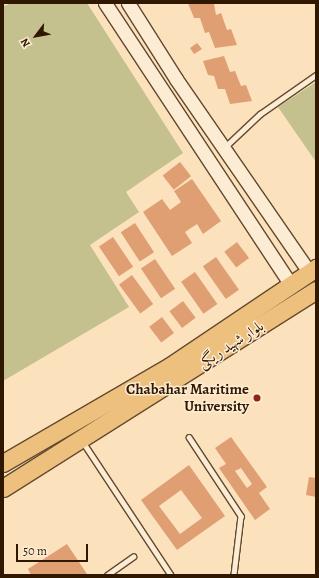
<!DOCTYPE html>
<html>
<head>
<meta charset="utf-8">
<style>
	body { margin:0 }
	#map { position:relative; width:319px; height:578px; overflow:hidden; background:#fce1bd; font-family:Alegreya,Amiri,serif }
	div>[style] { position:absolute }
	.green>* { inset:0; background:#c4c18e }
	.building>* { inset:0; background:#e09e73; transform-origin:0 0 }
	.roads { filter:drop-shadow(1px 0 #634a2f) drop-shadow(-1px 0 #634a2f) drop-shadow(0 1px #634a2f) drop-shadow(0 -1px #634a2f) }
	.lane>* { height:4.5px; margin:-2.25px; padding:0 2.25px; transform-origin:2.25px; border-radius:2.25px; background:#fdecd4 }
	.secondary>* { height:13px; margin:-6.5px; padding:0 6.5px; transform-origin:6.5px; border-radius:6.5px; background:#fdecd4 }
	.highway>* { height:17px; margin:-8.5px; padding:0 8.5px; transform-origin:8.5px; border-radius:8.5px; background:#eec07e }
	.dots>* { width:11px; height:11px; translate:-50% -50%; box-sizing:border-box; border:2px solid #fdecd4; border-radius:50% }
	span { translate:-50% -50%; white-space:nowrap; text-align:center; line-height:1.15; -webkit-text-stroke:3px #fdecd4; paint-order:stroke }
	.street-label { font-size:15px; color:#301800 }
	.poi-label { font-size:15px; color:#301800; font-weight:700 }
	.right { translate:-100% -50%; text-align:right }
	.frame { position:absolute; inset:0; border:4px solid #301800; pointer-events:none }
	.north { position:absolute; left:16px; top:16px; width:40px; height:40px; -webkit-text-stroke:3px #fdecd4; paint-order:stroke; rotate:238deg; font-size:11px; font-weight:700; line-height:16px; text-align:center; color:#301800 }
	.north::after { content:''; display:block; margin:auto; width:14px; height:18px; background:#301800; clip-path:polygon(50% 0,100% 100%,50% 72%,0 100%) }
	.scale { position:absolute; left:16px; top:544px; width:72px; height:18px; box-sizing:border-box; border:2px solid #301800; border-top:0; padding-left:5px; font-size:12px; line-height:14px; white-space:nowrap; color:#301800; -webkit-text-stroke:3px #fdecd4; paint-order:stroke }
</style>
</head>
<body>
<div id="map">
	<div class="green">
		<i style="clip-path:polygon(3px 3px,5px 6px,11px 3px,87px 3px,183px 153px,126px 192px,139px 212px,90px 245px,129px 307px,3px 381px)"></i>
		<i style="clip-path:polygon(316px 82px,316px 162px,278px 107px)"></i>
	</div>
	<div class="building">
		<i style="clip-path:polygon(188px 3px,214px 4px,216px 15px,221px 13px,227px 30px,231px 29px,237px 45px,215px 48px,209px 32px,205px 33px,200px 18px,194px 18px)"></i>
		<i style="clip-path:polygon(197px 43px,202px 49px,194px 54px,190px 48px)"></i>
		<i style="clip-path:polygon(224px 56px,230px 72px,235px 71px,241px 86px,246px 85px,252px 101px,230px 104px,225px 89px,218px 89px,214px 76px,208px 75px,203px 61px)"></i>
		<i style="left:180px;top:162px;width:18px;height:22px;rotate:52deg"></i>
		<i style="clip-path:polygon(192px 179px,221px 221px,203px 234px,197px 224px,185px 232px,192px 243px,172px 256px,143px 212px,162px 199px,170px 210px,181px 202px,174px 191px)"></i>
		<i style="left:135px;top:223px;width:35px;height:17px;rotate:57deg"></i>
		<i style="left:113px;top:237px;width:36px;height:17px;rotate:56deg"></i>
		<i style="left:237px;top:242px;width:20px;height:16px;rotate:53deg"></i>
		<i style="left:216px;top:257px;width:40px;height:16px;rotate:55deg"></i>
		<i style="left:155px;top:259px;width:36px;height:17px;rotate:56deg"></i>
		<i style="left:195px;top:272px;width:39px;height:17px;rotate:55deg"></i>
		<i style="left:132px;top:275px;width:36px;height:16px;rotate:54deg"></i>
		<i style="left:183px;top:301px;width:21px;height:17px;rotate:53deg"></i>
		<i style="left:162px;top:317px;width:20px;height:16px;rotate:53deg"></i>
		<i style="clip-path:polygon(evenodd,231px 437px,267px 487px,259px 493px,270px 509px,255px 520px,219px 468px,226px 464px,215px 448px,231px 437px,241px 468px,252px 484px,247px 488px,235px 471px,241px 468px)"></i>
		<i style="clip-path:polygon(evenodd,189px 465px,225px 516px,177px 550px,141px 500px,189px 465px,181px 490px,202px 518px,180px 534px,159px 506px,181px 490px)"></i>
		<i style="clip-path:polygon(309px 477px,316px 478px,316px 497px,306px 495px)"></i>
		<i style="clip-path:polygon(67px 544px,87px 574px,31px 575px,28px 569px)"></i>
	</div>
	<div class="roads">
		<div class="lane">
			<i style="left:225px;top:147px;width:48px;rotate:-43.3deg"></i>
			<i style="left:260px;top:114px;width:68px;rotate:-34.9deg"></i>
			<i style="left:189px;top:437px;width:95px;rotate:56.6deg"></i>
			<i style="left:241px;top:516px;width:59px;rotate:96.8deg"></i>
			<i style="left:83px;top:442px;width:159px;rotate:56.5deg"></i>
			<i style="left:107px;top:575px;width:32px;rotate:-35deg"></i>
		</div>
		<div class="secondary">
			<i style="left:105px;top:3px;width:338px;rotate:56.6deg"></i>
			<i style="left:128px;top:3px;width:90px;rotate:57.7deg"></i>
			<i style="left:176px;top:79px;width:236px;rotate:55.4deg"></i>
		</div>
		<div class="highway">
			<i style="left:3px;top:463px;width:193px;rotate:-30.1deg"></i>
			<i style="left:170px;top:366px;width:176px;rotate:-33.9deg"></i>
			<i style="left:3px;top:488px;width:370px;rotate:-32.3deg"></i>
		</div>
	</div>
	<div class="dots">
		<i style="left:257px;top:398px;background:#8f2418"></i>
	</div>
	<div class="street-label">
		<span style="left:231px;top:345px;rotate:-33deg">بلوار شهید ریگی</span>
	</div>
	<div class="poi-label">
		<span class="right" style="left:249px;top:398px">Chabahar Maritime<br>University</span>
	</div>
	<div class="frame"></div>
	<div class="north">N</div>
	<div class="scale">50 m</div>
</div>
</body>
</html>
